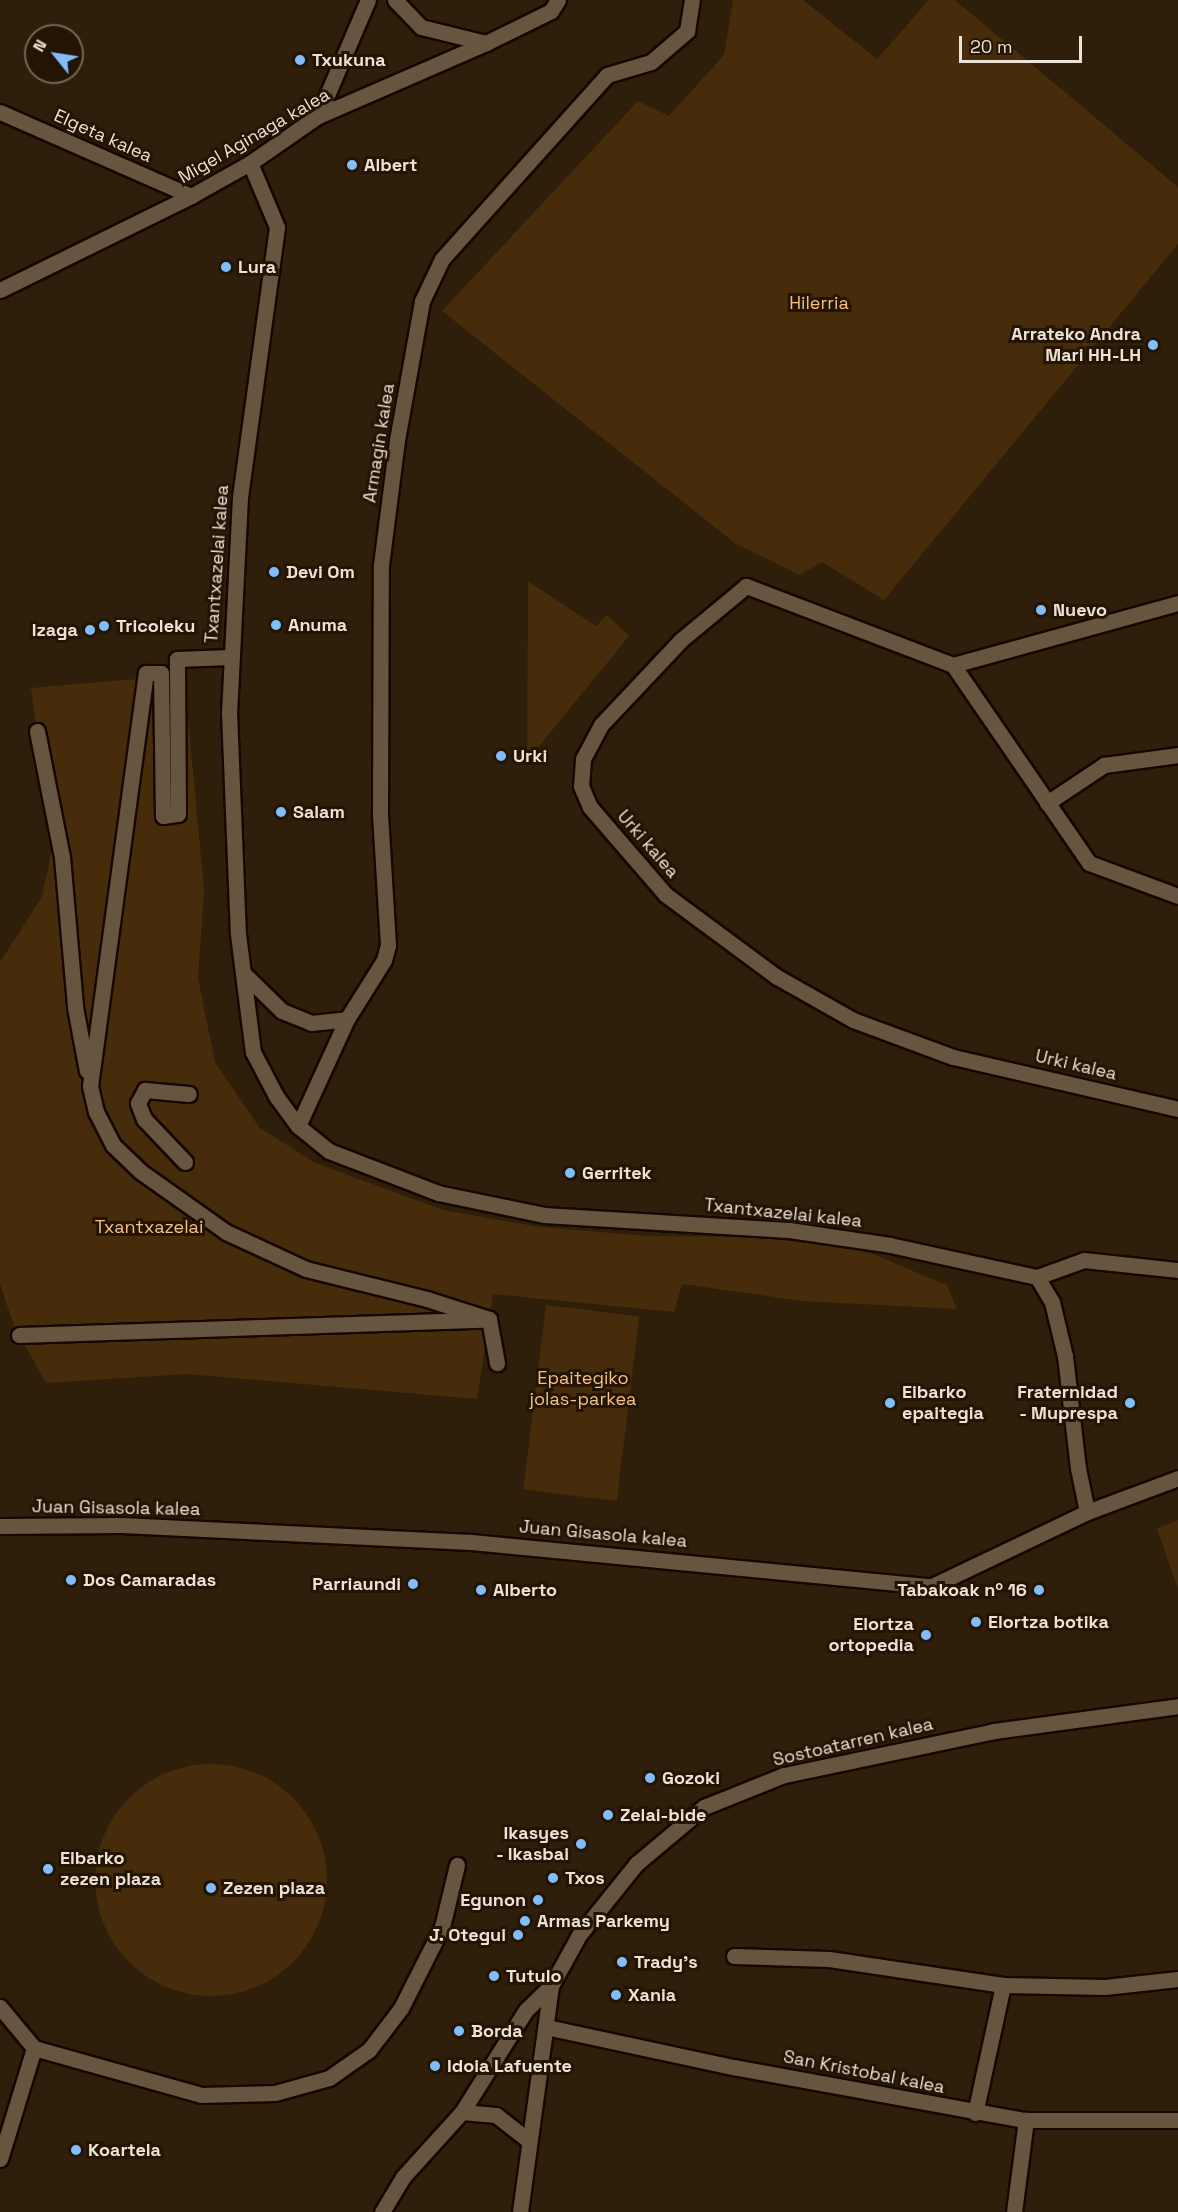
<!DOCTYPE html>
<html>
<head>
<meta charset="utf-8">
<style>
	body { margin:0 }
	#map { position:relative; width:1178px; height:2212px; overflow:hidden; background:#2e1e0a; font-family:"Space Grotesk",sans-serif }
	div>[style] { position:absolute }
	.green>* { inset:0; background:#462c0a; transform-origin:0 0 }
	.round { border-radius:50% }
	.roads { filter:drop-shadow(2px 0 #160700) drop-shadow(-2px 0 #160700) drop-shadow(0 2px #160700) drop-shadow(0 -2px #160700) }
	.street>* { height:15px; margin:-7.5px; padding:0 7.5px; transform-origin:7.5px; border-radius:7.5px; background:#675540 }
	.dots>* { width:16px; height:16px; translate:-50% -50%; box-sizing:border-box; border:3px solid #241403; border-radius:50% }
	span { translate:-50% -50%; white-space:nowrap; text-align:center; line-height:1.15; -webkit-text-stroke:6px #241403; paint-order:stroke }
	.poi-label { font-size:18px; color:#ede2d6; font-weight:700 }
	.left { translate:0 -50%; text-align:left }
	.right { translate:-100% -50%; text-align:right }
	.street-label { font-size:18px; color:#ede2d6 }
	.park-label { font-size:18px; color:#f6c185 }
	.north { position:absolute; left:24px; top:24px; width:60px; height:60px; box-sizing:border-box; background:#241403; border:2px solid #746657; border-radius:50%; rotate:300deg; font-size:16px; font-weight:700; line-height:24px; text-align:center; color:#ede2d6 }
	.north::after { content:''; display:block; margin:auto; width:21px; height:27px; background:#80bdfa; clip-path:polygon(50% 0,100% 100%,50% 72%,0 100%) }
	.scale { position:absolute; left:959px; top:36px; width:123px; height:27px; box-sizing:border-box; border:3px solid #ede2d6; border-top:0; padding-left:8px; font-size:18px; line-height:21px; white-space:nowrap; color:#ede2d6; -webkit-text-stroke:4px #241403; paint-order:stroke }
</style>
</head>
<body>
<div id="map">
	<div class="green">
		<i style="clip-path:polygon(733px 0,803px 0,877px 59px,929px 0,955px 0,1178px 187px,1178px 244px,884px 600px,822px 562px,800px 575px,736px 544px,442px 311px,638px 101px,669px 116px,724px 55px)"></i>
		<i style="clip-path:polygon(528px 581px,596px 626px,607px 615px,629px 636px,527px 761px)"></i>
		<i style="clip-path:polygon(184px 675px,204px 889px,198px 978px,215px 1062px,259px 1127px,315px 1163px,443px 1210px,540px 1227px,649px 1236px,750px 1237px,858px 1248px,947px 1285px,957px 1309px,802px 1301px,682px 1284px,674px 1312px,493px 1294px,477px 1399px,187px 1374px,46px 1383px,14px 1326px,0 1284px,0 962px,42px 897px,52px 849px,31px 688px)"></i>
		<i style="left:546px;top:1305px;width:94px;height:186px;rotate:7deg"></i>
		<i style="clip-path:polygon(1178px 1520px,1178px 1589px,1157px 1529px)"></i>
		<i class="round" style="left:95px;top:1764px;width:232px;height:232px"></i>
	</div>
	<div class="roads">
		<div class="street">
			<i style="left:395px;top:0;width:37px;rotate:46deg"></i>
			<i style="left:421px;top:27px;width:67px;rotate:13.8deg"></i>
			<i style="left:0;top:112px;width:209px;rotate:23.7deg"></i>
			<i style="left:318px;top:116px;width:126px;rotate:-66.7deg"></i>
			<i style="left:250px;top:163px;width:69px;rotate:67.1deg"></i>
			<i style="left:277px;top:227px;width:273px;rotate:97.8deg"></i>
			<i style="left:240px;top:497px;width:215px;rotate:92.9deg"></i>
			<i style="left:229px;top:712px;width:222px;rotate:87.7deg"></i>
			<i style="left:238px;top:934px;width:119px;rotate:82.8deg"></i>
			<i style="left:253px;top:1052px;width:50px;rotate:62.4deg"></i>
			<i style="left:276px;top:1096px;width:37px;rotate:54deg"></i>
			<i style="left:298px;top:1126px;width:40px;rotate:39deg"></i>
			<i style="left:329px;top:1151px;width:117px;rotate:21.1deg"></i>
			<i style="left:438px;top:1193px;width:108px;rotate:11.7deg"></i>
			<i style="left:544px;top:1215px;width:245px;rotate:3.5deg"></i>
			<i style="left:789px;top:1230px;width:102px;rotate:8.4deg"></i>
			<i style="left:890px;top:1245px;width:150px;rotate:12.3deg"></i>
			<i style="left:1037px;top:1277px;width:29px;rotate:59deg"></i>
			<i style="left:1052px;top:1302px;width:56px;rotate:76.5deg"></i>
			<i style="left:1065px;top:1356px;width:113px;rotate:83.4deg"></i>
			<i style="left:1078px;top:1468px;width:45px;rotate:78.4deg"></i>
			<i style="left:0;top:290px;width:213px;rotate:-26.2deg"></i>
			<i style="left:191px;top:196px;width:68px;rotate:-29.2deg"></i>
			<i style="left:250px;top:163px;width:83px;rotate:-34.7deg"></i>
			<i style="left:318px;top:116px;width:183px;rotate:-23.5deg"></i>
			<i style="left:486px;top:43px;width:72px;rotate:-26.2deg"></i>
			<i style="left:551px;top:11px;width:13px;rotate:-58deg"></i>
			<i style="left:953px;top:665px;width:222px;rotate:-159.1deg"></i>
			<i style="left:746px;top:586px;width:85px;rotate:140.3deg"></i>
			<i style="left:681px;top:640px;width:117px;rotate:133.3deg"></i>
			<i style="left:601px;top:725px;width:38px;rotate:118deg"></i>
			<i style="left:583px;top:759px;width:27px;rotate:94deg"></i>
			<i style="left:581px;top:786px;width:23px;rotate:67deg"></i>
			<i style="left:590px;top:807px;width:116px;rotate:49.2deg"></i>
			<i style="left:666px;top:895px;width:138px;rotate:36.5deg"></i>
			<i style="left:777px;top:977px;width:87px;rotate:29.5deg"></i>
			<i style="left:853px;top:1020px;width:107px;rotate:20.3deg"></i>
			<i style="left:953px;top:1057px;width:231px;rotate:13deg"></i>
			<i style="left:953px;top:665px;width:240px;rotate:55.5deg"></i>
			<i style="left:1089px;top:863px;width:95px;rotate:20.3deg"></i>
			<i style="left:953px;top:665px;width:233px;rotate:-15.4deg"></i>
			<i style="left:37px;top:731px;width:128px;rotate:78.8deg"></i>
			<i style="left:62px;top:857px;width:151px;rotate:85deg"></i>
			<i style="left:75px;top:1007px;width:65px;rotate:79.4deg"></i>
			<i style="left:1047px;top:803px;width:69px;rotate:-33.7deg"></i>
			<i style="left:1104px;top:765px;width:75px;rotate:-7.7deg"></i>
			<i style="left:245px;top:975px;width:52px;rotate:44.2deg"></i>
			<i style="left:282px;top:1011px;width:31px;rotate:22deg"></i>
			<i style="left:311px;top:1023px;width:36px;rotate:-6deg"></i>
			<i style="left:347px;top:1019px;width:70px;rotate:-57.9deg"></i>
			<i style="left:384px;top:960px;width:16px;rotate:-75deg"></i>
			<i style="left:388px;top:945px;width:130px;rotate:-93.5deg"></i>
			<i style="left:380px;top:815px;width:250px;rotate:-89.8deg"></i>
			<i style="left:381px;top:565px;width:126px;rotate:-82.7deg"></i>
			<i style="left:397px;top:440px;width:141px;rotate:-79.8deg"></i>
			<i style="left:422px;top:301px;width:47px;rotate:-64.5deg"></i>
			<i style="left:442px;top:259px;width:247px;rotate:-48.1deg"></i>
			<i style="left:607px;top:75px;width:46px;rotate:-16.5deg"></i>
			<i style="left:651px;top:62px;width:48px;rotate:-40.7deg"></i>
			<i style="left:687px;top:31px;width:31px;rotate:-81deg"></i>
			<i style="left:298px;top:1126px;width:118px;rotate:-65.4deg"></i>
			<i style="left:185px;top:1162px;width:59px;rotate:-133.6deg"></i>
			<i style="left:144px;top:1119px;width:17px;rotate:-111deg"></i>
			<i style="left:138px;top:1103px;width:15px;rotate:-62deg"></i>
			<i style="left:145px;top:1090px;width:44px;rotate:5.2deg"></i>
			<i style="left:1037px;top:1277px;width:50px;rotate:-19.9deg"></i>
			<i style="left:1084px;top:1260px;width:95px;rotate:6.1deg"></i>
			<i style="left:489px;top:1319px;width:45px;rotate:79.7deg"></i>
			<i style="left:19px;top:1335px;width:470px;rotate:-1.9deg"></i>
			<i style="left:489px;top:1319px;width:65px;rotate:-162.1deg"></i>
			<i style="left:427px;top:1299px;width:125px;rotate:-166.1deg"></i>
			<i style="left:306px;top:1269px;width:88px;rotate:-155.2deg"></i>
			<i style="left:226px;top:1232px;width:105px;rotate:-144.7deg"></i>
			<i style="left:140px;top:1171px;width:37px;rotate:-136deg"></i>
			<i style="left:113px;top:1145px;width:37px;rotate:-117deg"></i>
			<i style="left:96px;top:1112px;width:27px;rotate:-103deg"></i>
			<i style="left:90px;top:1086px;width:417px;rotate:-82.3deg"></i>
			<i style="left:146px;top:673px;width:15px"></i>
			<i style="left:161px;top:673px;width:143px;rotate:89.2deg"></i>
			<i style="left:163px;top:816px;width:15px;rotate:-8deg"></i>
			<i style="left:178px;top:814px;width:155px;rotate:-90.4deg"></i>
			<i style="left:177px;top:659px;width:52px;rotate:-2.2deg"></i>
			<i style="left:0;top:1526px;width:122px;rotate:-0.5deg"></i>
			<i style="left:122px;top:1525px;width:349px;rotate:2.8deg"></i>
			<i style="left:471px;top:1542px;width:463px;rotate:5.5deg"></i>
			<i style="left:932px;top:1586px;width:172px;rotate:-25.5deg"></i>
			<i style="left:1087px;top:1512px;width:97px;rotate:-20.5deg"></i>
			<i style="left:734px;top:1956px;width:95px;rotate:1.8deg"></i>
			<i style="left:829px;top:1959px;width:176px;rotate:8.5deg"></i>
			<i style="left:1003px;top:1985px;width:131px;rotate:102.3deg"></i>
			<i style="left:1003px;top:1985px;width:102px;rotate:1.1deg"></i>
			<i style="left:1105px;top:1987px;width:73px;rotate:-6.3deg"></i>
			<i style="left:0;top:2007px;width:53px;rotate:50.3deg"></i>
			<i style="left:34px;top:2048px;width:116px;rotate:107deg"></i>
			<i style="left:546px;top:2027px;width:191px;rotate:12.1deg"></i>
			<i style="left:733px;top:2067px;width:298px;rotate:10.3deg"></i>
			<i style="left:1026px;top:2120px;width:152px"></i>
			<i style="left:34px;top:2048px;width:173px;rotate:15.7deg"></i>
			<i style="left:201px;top:2095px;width:74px;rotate:-1.5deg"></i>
			<i style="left:275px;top:2093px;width:56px;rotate:-15.5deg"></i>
			<i style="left:329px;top:2078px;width:49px;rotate:-35deg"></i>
			<i style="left:369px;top:2050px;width:53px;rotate:-52.7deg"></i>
			<i style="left:401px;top:2008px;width:91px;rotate:-63.2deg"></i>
			<i style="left:442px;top:1927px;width:64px;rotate:-76.4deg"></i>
			<i style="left:462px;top:2112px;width:34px;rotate:5deg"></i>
			<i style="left:496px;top:2115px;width:42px;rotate:38.2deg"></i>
			<i style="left:382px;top:2212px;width:41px;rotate:-59deg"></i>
			<i style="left:403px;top:2177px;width:88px;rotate:-47.8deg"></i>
			<i style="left:462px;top:2112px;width:120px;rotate:-57.9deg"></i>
			<i style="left:526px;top:2010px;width:35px;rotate:-44deg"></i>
			<i style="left:520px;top:2212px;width:228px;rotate:-82.2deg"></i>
			<i style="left:551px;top:1986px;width:58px;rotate:-61.2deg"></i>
			<i style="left:579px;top:1935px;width:91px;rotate:-51.2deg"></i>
			<i style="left:636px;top:1864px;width:89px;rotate:-40deg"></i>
			<i style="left:704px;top:1807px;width:86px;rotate:-21.8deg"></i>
			<i style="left:784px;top:1775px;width:215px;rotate:-11.8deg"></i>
			<i style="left:994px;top:1731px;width:186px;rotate:-7.7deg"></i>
			<i style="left:1014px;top:2212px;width:93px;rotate:-82.6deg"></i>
		</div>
	</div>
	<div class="dots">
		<i style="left:300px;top:60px;background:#80bdfa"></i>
		<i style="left:352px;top:165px;background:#80bdfa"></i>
		<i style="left:226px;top:267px;background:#80bdfa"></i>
		<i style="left:1153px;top:345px;background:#80bdfa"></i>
		<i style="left:274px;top:572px;background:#80bdfa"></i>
		<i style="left:1041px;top:610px;background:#80bdfa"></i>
		<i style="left:276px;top:625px;background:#80bdfa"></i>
		<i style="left:104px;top:626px;background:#80bdfa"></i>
		<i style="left:90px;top:630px;background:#80bdfa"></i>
		<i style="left:501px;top:756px;background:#80bdfa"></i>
		<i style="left:281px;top:812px;background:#80bdfa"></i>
		<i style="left:570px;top:1173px;background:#80bdfa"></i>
		<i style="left:890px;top:1403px;background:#80bdfa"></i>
		<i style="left:1130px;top:1403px;background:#80bdfa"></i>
		<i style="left:71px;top:1580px;background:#80bdfa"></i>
		<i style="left:413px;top:1584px;background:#80bdfa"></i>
		<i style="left:481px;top:1590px;background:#80bdfa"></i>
		<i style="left:1039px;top:1590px;background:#80bdfa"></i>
		<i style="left:976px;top:1622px;background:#80bdfa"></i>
		<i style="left:926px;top:1635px;background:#80bdfa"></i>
		<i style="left:650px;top:1778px;background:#80bdfa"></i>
		<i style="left:608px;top:1815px;background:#80bdfa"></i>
		<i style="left:581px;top:1844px;background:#80bdfa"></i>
		<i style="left:48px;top:1869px;background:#80bdfa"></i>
		<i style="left:553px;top:1878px;background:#80bdfa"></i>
		<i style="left:211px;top:1888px;background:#80bdfa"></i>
		<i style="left:538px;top:1900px;background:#80bdfa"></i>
		<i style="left:525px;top:1921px;background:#80bdfa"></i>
		<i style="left:518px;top:1935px;background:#80bdfa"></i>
		<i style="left:622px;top:1962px;background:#80bdfa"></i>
		<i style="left:494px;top:1976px;background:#80bdfa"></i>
		<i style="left:616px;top:1995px;background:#80bdfa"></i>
		<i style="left:459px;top:2031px;background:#80bdfa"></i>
		<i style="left:435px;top:2066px;background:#80bdfa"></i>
		<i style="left:76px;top:2150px;background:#80bdfa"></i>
	</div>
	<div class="poi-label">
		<span class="left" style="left:312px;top:60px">Txukuna</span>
		<span class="left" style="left:364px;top:165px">Albert</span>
		<span class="left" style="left:238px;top:267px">Lura</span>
		<span class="right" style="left:1141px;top:345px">Arrateko Andra<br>Mari HH-LH</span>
		<span class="left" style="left:286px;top:572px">Devi Om</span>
		<span class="left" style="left:1053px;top:610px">Nuevo</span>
		<span class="left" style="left:288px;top:625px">Anuma</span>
		<span class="left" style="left:116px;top:626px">Tricoleku</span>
		<span class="right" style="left:78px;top:630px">Izaga</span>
		<span class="left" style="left:513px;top:756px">Urki</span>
		<span class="left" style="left:293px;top:812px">Salam</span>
		<span class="left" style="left:582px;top:1173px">Gerritek</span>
		<span class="left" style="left:902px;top:1403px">Eibarko<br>epaitegia</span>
		<span class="right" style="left:1118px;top:1403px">Fraternidad<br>- Muprespa</span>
		<span class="left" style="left:83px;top:1580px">Dos Camaradas</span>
		<span class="right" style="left:401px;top:1584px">Parriaundi</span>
		<span class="left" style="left:493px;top:1590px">Alberto</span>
		<span class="right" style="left:1027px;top:1590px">Tabakoak nº 16</span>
		<span class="left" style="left:988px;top:1622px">Elortza botika</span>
		<span class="right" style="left:914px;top:1635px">Elortza<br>ortopedia</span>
		<span class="left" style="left:662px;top:1778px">Gozoki</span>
		<span class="left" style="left:620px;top:1815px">Zelai-bide</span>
		<span class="right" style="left:569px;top:1844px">Ikasyes<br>- Ikasbai</span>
		<span class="left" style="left:60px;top:1869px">Eibarko<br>zezen plaza</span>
		<span class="left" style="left:565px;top:1878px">Txos</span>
		<span class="left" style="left:223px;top:1888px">Zezen plaza</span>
		<span class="right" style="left:526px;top:1900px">Egunon</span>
		<span class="left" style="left:537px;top:1921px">Armas Parkemy</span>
		<span class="right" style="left:506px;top:1935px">J. Otegui</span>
		<span class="left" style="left:634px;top:1962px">Trady's</span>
		<span class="left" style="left:506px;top:1976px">Tutulo</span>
		<span class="left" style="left:628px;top:1995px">Xania</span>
		<span class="left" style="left:471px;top:2031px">Borda</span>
		<span class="left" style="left:447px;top:2066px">Idoia Lafuente</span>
		<span class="left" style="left:88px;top:2150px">Koartela</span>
	</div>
	<div class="street-label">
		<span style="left:103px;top:136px;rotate:24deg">Elgeta kalea</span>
		<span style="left:254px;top:136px;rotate:-30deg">Migel Aginaga kalea</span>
		<span style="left:379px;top:443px;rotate:-81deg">Armagin kalea</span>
		<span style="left:217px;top:564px;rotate:-86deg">Txantxazelai kalea</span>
		<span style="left:648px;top:844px;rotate:49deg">Urki kalea</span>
		<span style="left:1076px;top:1065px;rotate:13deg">Urki kalea</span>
		<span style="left:783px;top:1213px;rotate:6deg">Txantxazelai kalea</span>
		<span style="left:116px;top:1508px;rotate:1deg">Juan Gisasola kalea</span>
		<span style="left:603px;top:1534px;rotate:5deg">Juan Gisasola kalea</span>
		<span style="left:853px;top:1742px;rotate:-13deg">Sostoatarren kalea</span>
		<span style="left:864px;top:2072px;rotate:11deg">San Kristobal kalea</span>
	</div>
	<div class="park-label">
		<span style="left:819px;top:303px">Hilerria</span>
		<span style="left:149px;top:1227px">Txantxazelai</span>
		<span style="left:583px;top:1389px">Epaitegiko<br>jolas-parkea</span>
	</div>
	<div class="north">N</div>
	<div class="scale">20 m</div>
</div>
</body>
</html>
